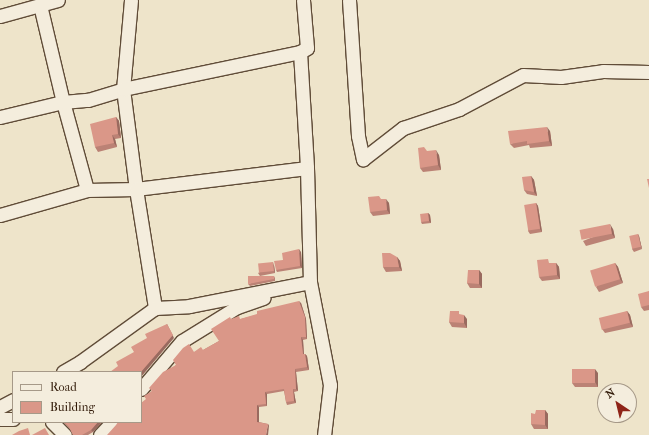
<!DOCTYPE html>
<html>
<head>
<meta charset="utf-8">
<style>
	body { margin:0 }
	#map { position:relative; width:649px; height:435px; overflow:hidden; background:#eee4ca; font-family:"IM FELL French Canon",serif }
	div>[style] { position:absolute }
	.roads { filter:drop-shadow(1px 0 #604c38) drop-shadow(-1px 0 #604c38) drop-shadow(0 1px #604c38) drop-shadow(0 -1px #604c38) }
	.street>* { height:13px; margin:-6.5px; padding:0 6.5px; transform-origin:6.5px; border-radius:6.5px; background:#f4eddd }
	.wall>* { inset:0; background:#bb8275 }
	.shaded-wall>* { inset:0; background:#996a5f }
	.building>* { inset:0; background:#da9788; transform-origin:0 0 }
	span { translate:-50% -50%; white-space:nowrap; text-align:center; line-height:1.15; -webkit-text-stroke:4px #f4eddd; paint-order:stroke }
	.legend { position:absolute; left:12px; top:371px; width:130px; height:52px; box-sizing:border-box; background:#f4eddd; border:1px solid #a69988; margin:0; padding:5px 7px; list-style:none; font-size:12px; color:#311a08 }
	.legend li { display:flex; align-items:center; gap:8px; height:20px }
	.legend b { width:20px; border:1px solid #a69988 }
	.north { position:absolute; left:597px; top:383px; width:40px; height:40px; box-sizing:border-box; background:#f4eddd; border:1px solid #a69988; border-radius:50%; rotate:325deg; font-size:11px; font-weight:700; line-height:16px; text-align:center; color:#311a08 }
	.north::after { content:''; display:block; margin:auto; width:14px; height:18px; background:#8f2418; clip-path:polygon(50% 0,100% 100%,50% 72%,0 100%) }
</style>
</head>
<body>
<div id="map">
	<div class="roads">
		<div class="street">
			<i style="left:131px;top:0;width:89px;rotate:95.1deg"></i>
			<i style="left:123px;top:89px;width:101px;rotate:82.6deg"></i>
			<i style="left:136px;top:189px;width:121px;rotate:80.9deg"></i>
			<i style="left:303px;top:0;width:48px;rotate:85.2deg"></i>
			<i style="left:307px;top:48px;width:8px;rotate:150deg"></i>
			<i style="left:300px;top:52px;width:116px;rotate:86.5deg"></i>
			<i style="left:307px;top:168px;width:114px;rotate:88.5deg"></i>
			<i style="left:310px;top:282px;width:105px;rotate:79deg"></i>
			<i style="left:330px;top:385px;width:50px;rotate:96.8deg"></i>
			<i style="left:349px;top:0;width:136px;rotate:86.2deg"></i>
			<i style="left:358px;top:136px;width:24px;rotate:78deg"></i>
			<i style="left:363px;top:159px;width:51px;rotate:-37.8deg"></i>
			<i style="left:403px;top:128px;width:59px;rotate:-18.7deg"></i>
			<i style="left:459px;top:109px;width:72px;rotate:-28deg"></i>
			<i style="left:523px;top:75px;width:38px;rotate:3deg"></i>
			<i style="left:561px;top:77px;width:42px;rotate:-8.1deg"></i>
			<i style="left:603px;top:71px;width:46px;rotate:1.2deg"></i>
			<i style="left:40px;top:5px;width:100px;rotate:76.7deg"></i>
			<i style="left:63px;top:102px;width:91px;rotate:74.7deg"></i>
			<i style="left:0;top:16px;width:60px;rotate:-15.4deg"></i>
			<i style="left:0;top:117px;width:65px;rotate:-13.4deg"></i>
			<i style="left:63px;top:102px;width:25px;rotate:-5deg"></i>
			<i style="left:88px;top:100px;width:37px;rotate:-17deg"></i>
			<i style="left:123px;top:89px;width:181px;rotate:-11.8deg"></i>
			<i style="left:0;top:215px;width:91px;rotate:-16deg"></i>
			<i style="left:87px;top:190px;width:49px;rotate:-1.2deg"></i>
			<i style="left:136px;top:189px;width:172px;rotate:-7deg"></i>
			<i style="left:63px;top:372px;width:20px;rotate:-30deg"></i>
			<i style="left:80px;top:362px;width:92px;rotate:-35.8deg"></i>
			<i style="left:155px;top:308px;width:34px;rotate:-3deg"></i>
			<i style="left:189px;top:306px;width:123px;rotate:-11.2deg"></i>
			<i style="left:141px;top:389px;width:63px;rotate:-49.5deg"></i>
			<i style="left:182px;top:341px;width:65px;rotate:-31.7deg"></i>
			<i style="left:237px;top:307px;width:28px;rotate:-19deg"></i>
			<i style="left:0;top:407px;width:15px;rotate:-28deg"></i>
			<i style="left:0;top:419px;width:13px"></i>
			<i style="left:52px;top:422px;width:18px;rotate:45deg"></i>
			<i style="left:100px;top:435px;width:18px;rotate:-47deg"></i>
		</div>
	</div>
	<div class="wall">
		<i style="clip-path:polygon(116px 117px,119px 121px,121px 138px,115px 139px,117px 147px,98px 152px,95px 147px)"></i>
		<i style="clip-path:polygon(550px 131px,552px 146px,530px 148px,529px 145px,514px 148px,510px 144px)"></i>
		<i style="clip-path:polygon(427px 151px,439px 155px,441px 170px,423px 172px,420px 168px)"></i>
		<i style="clip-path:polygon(531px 176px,534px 180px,537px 196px,527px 194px,524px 190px)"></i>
		<i style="clip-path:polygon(381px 199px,389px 203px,390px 214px,373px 216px,370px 212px)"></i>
		<i style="clip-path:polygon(536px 203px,538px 206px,542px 232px,530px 234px,528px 231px)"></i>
		<i style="clip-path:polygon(428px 213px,430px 215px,431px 223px,422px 224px,421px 222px)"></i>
		<i style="clip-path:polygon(613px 229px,615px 238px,586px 246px,583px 241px)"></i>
		<i style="clip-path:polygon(638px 234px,639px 236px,642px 249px,634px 252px,632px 249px)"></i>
		<i style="clip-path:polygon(301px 252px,302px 268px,277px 272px,276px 270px,283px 260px)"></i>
		<i style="clip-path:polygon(397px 257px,400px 261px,402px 271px,386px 272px,383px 267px)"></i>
		<i style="clip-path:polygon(556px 263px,559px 267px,560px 279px,542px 281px,539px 277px)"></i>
		<i style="clip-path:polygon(615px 263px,618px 267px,623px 283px,599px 292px,596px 287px)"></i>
		<i style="clip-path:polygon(274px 265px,275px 273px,260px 276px,258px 273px)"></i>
		<i style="clip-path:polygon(479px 270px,482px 274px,482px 288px,470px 288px,467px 283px)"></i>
		<i style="clip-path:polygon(274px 276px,275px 278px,275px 281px,250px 286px,248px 284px)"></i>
		<i style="clip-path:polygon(649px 291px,649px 310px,644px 311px,641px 307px)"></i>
		<i style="clip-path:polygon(301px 303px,306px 319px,307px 339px,303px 340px,304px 354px,305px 354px,307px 356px,309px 370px,296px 372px,298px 391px,294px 392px,296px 403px,287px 405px,286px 402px,284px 391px,267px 394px,267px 406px,259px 407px,259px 422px,268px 424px,269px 426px,146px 399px,152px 391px,176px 365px,194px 352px,203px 350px,219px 341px,231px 319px,241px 319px)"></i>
		<i style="clip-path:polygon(627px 311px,630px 315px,633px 327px,605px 333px,602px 329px)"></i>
		<i style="clip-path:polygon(467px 319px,467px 328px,452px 327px,449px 322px)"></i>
		<i style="clip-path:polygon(598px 373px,598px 387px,575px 387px,572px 383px)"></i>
		<i style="clip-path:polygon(545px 410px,548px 414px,548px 429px,534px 429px,531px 424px,535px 414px)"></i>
		<i style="clip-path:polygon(63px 422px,102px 422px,93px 432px,88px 435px,73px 435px,70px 429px)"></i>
	</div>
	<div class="shaded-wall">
		<i style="clip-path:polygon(116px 117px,119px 121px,121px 138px,118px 134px)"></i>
		<i style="clip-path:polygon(547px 127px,550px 131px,552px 146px,549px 141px)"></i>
		<i style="clip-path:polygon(112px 135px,115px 139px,117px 147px,114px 143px)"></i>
		<i style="clip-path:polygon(436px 150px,439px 155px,441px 170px,438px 165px)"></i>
		<i style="clip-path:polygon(531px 176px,534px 180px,537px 196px,534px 192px)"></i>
		<i style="clip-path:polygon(386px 199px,389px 203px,390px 214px,387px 210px)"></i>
		<i style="clip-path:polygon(536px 203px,538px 206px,542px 232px,540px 229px)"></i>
		<i style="clip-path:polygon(428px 213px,430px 215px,431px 223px,429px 221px)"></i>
		<i style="clip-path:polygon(610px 224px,613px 229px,615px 238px,612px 234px)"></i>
		<i style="clip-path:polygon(638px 234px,639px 236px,642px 249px,641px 247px)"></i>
		<i style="clip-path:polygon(299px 249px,301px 252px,302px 268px,300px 266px)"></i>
		<i style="clip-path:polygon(397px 257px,400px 261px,402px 271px,399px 267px)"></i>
		<i style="clip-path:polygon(273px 262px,274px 265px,275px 273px,274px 271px)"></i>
		<i style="clip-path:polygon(556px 263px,559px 267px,560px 279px,557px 275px)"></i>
		<i style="clip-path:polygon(615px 263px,618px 267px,623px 283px,620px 279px)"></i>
		<i style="clip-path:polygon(479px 270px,482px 274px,482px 288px,479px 284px)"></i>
		<i style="clip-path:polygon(299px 301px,301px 303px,306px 319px,307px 339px,306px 337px)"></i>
		<i style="clip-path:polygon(627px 311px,630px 315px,633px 327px,630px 323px)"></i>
		<i style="clip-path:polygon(464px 315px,467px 319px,467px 328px,464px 323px)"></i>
		<i style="clip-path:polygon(167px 324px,174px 338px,141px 377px,141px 372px)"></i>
		<i style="clip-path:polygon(301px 337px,303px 340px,304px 356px,303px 354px)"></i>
		<i style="clip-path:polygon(305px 354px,307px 356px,309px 370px,307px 367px)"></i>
		<i style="clip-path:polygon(295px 369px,296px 372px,298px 391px,296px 389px)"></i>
		<i style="clip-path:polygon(595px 369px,598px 373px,598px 387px,595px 382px)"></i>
		<i style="clip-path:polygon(293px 389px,294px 392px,296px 403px,294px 401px)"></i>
		<i style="clip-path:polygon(265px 392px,267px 394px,267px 406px,266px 404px)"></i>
		<i style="clip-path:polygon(257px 405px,259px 407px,259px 424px,257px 422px)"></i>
		<i style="clip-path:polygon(545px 410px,548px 414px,548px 429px,545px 425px)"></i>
		<i style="clip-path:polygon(98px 422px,102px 422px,93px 432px,91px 430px)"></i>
		<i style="clip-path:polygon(268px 424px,269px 426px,268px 435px,266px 435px)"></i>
	</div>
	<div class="building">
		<i style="clip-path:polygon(116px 117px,118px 134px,112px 135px,114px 143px,95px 147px,90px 124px)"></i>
		<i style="clip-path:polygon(547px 127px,549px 141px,527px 144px,527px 141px,510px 144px,508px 131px)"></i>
		<i style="clip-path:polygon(424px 147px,427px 151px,436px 150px,438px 165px,420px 168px,418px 148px)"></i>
		<i style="clip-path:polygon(531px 176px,534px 192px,524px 190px,522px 177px)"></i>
		<i style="clip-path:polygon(647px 179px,649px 179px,649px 188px)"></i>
		<i style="clip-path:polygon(379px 196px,381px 199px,386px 199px,387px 210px,370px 212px,368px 197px)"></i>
		<i style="left:536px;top:203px;width:26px;height:12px;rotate:81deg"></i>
		<i style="left:428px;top:213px;width:8px;height:8px;rotate:83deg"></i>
		<i style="left:610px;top:224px;width:10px;height:31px;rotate:79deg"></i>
		<i style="left:638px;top:234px;width:13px;height:9px;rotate:77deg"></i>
		<i style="clip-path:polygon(299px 249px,300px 266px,276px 270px,274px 261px,283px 260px,282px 253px)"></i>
		<i style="clip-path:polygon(382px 253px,390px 253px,397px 257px,399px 267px,383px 267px)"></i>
		<i style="clip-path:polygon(548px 259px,549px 263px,556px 263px,557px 275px,539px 277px,537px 260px)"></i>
		<i style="left:273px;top:262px;width:9px;height:15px;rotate:84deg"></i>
		<i style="left:615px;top:263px;width:17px;height:26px;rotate:73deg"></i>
		<i style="clip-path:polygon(468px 270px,479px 270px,479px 284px,467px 283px)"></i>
		<i style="clip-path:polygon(248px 276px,274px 276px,274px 279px,248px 284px)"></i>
		<i style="clip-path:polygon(649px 291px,649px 305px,641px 307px,638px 294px)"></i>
		<i style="clip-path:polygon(299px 301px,305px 317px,306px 337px,301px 337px,303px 354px,305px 354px,307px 367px,295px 369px,296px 389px,293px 389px,294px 401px,286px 402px,284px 389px,265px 392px,266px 404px,257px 405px,257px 422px,268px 424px,266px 435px,107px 435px,116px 425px,118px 422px,141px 422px,141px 403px,146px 399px,144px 396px,152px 391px,149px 388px,163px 372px,176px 365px,173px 360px,183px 348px,189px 344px,194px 352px,201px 347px,203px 350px,219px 341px,211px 329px,230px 317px,231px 319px,239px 316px,240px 319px,257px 314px,257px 311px)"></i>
		<i style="clip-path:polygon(450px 311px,459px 311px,459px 314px,464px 315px,464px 323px,449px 322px)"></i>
		<i style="left:627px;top:311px;width:12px;height:29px;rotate:76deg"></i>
		<i style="clip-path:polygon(167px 324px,173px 335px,141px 372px,110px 372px,118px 366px,116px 362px,134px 352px,131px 347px,147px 338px,145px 334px)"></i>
		<i style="left:572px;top:369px;width:23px;height:14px"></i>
		<i style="clip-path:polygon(536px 410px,545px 410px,545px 425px,531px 424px,531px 413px,535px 414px)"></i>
		<i style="clip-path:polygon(64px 422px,98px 422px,91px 430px,82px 435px,73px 435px,69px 427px)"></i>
		<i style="clip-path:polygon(28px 428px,30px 435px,12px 435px,19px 431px)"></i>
		<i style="clip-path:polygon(45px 428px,49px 435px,32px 435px)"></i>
	</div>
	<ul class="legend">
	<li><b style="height:5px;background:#f4eddd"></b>Road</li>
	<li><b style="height:11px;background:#da9788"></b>Building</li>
	</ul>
	<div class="north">N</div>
</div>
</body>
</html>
